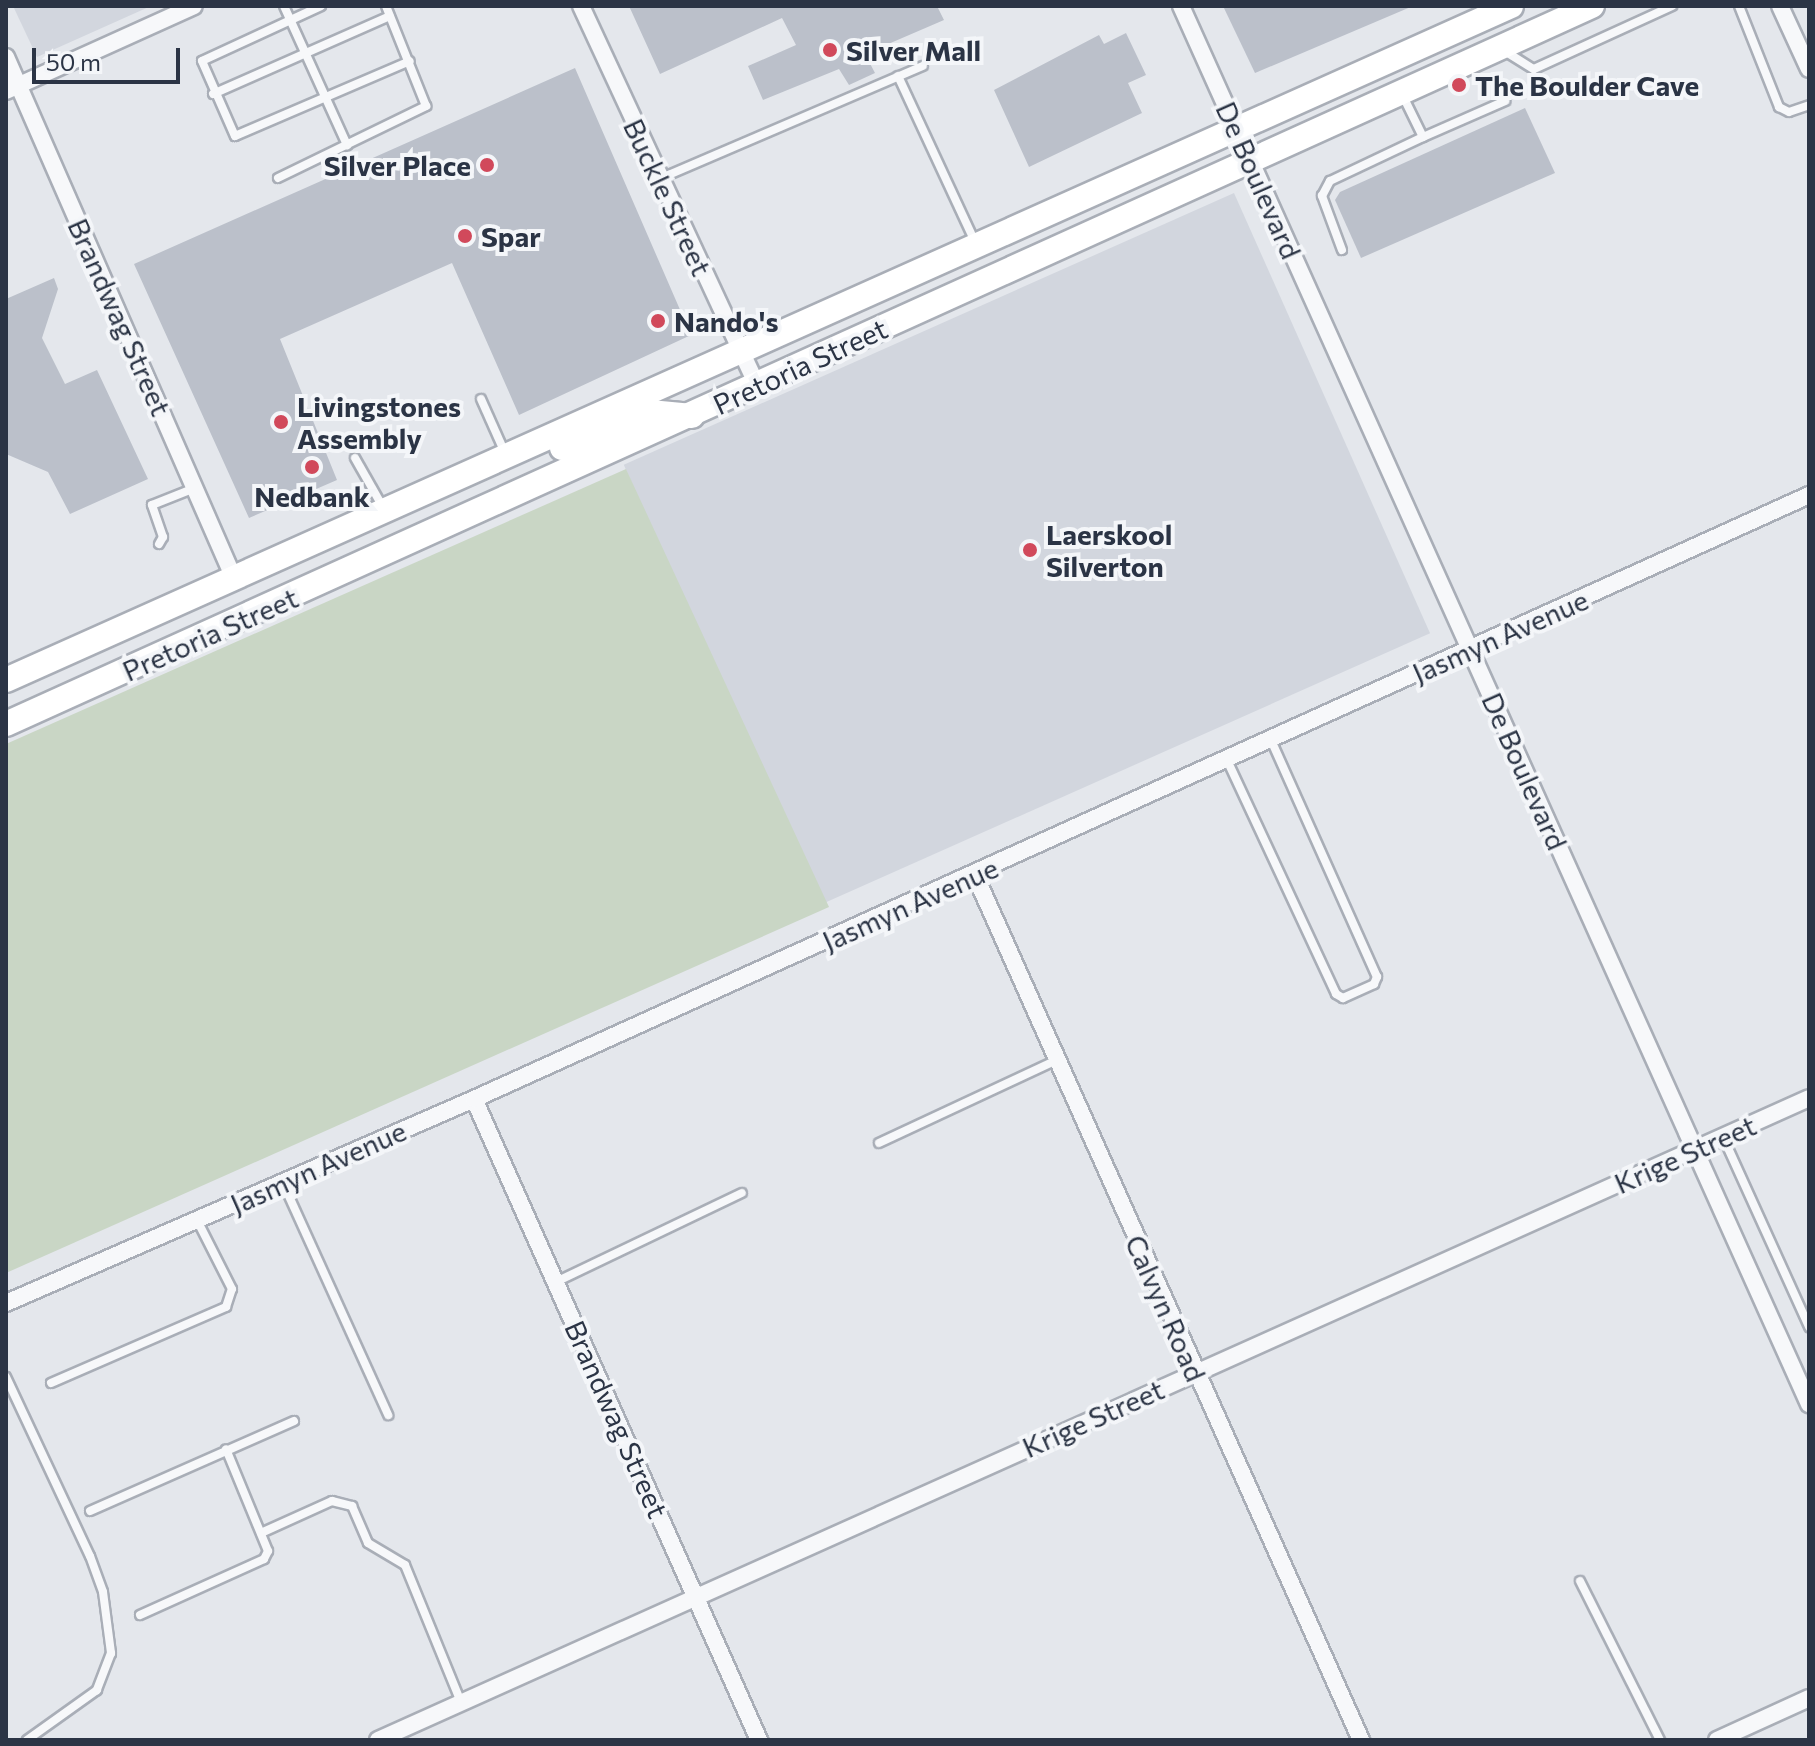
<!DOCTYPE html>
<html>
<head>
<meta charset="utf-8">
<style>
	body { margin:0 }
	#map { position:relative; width:1815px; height:1746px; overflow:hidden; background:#e4e7ec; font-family:Commissioner,sans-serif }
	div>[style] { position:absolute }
	.built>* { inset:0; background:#d2d6de; transform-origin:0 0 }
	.green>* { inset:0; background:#c9d6c5 }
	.building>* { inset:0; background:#bbc0ca }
	.roads { filter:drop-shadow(2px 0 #a9aeb7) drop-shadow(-2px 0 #a9aeb7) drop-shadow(0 2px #a9aeb7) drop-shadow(0 -2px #a9aeb7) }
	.lane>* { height:8px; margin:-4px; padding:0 4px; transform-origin:4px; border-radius:4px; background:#f7f8fa }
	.street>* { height:16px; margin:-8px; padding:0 8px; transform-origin:8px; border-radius:8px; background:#f7f8fa }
	.secondary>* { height:24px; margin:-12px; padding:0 12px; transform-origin:12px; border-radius:12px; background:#fff }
	.dots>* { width:22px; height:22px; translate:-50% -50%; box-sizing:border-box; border:4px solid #f4f6f9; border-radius:50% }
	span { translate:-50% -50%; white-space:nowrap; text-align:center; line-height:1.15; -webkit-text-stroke:8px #f4f6f9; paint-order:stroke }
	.poi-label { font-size:28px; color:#2b3445; font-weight:700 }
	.left { translate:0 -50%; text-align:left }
	.right { translate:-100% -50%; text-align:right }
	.street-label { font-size:28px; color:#2b3445 }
	.frame { position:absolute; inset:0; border:8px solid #2b3445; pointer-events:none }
	.scale { position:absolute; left:32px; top:48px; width:148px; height:36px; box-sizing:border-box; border:4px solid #2b3445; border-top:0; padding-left:10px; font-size:24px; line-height:28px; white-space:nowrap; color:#2b3445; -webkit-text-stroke:6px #f4f6f9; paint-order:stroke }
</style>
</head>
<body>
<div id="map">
	<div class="built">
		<i style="clip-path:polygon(13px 6px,151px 6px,37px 57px)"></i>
		<i style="left:1234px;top:193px;width:482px;height:668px;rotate:66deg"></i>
	</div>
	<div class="green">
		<i style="clip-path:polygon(626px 469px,829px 907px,6px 1273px,6px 744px)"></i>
	</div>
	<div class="building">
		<i style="clip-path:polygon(629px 6px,937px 6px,944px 20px,865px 54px,875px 73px,849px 85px,839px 69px,763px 100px,748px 66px,796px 45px,782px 18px,660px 74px)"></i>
		<i style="clip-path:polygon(1223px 6px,1413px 6px,1255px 73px)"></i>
		<i style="clip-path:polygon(1126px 33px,1146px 75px,1128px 83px,1142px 113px,1029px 167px,994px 90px,1099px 35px,1104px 44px)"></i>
		<i style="clip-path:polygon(575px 68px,691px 335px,519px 415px,452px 263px,280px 339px,337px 480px,249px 518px,134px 264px)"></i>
		<i style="clip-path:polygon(1525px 108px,1555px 173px,1361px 258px,1335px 200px,1340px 192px)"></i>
		<i style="clip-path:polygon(54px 278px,58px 289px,42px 338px,65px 384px,97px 370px,148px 479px,70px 514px,48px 472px,6px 454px,6px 299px)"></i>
	</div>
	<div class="roads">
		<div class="lane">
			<i style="left:284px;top:6px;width:153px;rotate:65.6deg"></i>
			<i style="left:321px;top:6px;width:131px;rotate:155.2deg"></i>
			<i style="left:202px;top:61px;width:82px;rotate:66.3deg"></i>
			<i style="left:235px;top:136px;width:190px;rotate:-23.2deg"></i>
			<i style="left:1739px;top:6px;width:109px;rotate:68.4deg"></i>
			<i style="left:1779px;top:107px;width:11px;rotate:27deg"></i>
			<i style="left:1789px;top:112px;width:21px;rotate:-19deg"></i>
			<i style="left:1503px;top:50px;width:36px;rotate:32deg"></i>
			<i style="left:1534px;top:69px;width:152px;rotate:-24.5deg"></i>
			<i style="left:898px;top:76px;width:183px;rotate:65.1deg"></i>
			<i style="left:213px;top:94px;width:193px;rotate:-23.8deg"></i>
			<i style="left:1423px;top:137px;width:90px;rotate:-23.7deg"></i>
			<i style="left:278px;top:178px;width:165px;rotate:-25.9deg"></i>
			<i style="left:426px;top:106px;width:108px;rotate:-111.8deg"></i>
			<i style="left:659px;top:179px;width:287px;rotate:-23.2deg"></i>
			<i style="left:1342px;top:250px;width:58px;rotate:-110.3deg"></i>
			<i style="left:1322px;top:196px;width:17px;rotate:-62deg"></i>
			<i style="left:1330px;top:181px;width:103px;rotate:-25.3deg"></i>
			<i style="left:1423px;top:137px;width:46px;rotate:-116deg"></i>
			<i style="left:481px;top:399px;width:59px;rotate:66deg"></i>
			<i style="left:355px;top:458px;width:59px;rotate:60.4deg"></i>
			<i style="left:159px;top:544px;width:8px;rotate:-60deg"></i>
			<i style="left:163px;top:537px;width:34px;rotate:-109deg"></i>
			<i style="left:152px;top:505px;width:46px;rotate:-21.6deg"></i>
			<i style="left:1227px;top:760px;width:258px;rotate:65deg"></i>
			<i style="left:1336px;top:994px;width:8px;rotate:30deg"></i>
			<i style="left:1343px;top:998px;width:34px;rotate:-24deg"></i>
			<i style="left:1374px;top:984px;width:8px;rotate:-67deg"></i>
			<i style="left:1377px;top:977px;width:260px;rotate:-114.1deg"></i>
			<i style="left:1723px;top:1137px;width:209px;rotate:65.6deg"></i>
			<i style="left:879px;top:1143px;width:196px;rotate:-25deg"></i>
			<i style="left:283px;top:1183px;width:255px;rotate:65.6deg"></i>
			<i style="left:556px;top:1282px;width:206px;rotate:-25.6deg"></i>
			<i style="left:6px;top:1377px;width:198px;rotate:64.9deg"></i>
			<i style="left:90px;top:1556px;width:38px;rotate:70deg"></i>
			<i style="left:103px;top:1592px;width:62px;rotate:82.5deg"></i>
			<i style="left:111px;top:1653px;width:40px;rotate:111deg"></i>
			<i style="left:97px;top:1690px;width:86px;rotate:144.5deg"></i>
			<i style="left:51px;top:1383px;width:191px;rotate:-23.5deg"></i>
			<i style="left:226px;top:1307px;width:19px;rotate:-72deg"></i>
			<i style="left:232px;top:1289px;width:77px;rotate:-116.9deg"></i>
			<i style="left:90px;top:1511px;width:223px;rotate:-23.8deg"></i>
			<i style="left:261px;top:1533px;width:78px;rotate:-24.3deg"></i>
			<i style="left:332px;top:1501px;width:21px;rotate:14deg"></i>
			<i style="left:352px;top:1506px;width:40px;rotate:66.6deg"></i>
			<i style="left:368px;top:1543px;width:43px;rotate:30.7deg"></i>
			<i style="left:405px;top:1565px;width:148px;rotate:67.8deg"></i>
			<i style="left:1580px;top:1581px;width:178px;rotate:63.3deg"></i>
			<i style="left:140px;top:1615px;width:136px;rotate:-24.3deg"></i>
			<i style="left:264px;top:1559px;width:9px;rotate:-63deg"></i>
			<i style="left:268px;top:1551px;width:110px;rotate:-112.4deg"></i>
		</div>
		<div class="street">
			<i style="left:581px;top:6px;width:419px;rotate:65.1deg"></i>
			<i style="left:1181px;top:6px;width:1533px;rotate:65.81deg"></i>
			<i style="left:1780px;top:6px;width:69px;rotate:65.3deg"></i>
			<i style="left:6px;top:57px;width:566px;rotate:66.38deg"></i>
			<i style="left:6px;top:91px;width:206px;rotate:-24.3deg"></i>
			<i style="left:975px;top:875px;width:947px;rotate:65.95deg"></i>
			<i style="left:474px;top:1099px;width:702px;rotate:66.03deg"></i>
			<i style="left:6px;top:1303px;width:511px;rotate:-23.55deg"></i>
			<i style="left:474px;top:1099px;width:1465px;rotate:-24.34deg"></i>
			<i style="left:378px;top:1740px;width:1568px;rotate:-24.16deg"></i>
			<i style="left:1717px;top:1740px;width:101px;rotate:-24.5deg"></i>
		</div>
		<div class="secondary">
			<i style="left:562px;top:448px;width:95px;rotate:-22.2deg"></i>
			<i style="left:650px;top:412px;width:42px;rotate:5.4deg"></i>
			<i style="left:6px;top:680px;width:1649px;rotate:-24.12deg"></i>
			<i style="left:6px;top:724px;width:1741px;rotate:-24.36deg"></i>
		</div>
	</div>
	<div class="dots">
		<i style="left:830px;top:50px;background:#d1495b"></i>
		<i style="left:1459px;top:85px;background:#d1495b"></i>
		<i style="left:487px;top:165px;background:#d1495b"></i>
		<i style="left:465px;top:236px;background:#d1495b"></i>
		<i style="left:658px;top:321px;background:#d1495b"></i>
		<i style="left:281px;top:422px;background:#d1495b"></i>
		<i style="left:312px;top:467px;background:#d1495b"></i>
		<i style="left:1030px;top:550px;background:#d1495b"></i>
	</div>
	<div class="poi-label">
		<span class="left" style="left:846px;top:50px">Silver Mall</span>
		<span class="left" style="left:1475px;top:85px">The Boulder Cave</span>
		<span class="right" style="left:471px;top:165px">Silver Place</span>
		<span class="left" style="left:481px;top:236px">Spar</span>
		<span class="left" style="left:674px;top:321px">Nando's</span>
		<span class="left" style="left:297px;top:422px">Livingstones<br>Assembly</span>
		<span style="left:312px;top:496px">Nedbank</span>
		<span class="left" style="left:1046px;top:550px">Laerskool<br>Silverton</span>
	</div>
	<div class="street-label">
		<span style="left:1259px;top:180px;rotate:66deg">De Boulevard</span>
		<span style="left:668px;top:197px;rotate:65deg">Buckle Street</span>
		<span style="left:120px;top:317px;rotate:66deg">Brandwag Street</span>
		<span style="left:800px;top:366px;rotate:-25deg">Pretoria Street</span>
		<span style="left:210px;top:634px;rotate:-24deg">Pretoria Street</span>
		<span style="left:1500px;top:636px;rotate:-24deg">Jasmyn Avenue</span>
		<span style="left:1525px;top:771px;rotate:66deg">De Boulevard</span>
		<span style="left:910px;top:904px;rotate:-24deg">Jasmyn Avenue</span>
		<span style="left:1685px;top:1154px;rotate:-24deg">Krige Street</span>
		<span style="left:318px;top:1167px;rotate:-24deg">Jasmyn Avenue</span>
		<span style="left:1166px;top:1308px;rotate:66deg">Calvyn Road</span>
		<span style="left:1093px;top:1418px;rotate:-24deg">Krige Street</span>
		<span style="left:617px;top:1419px;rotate:66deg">Brandwag Street</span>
	</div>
	<div class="frame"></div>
	<div class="scale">50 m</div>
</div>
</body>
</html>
